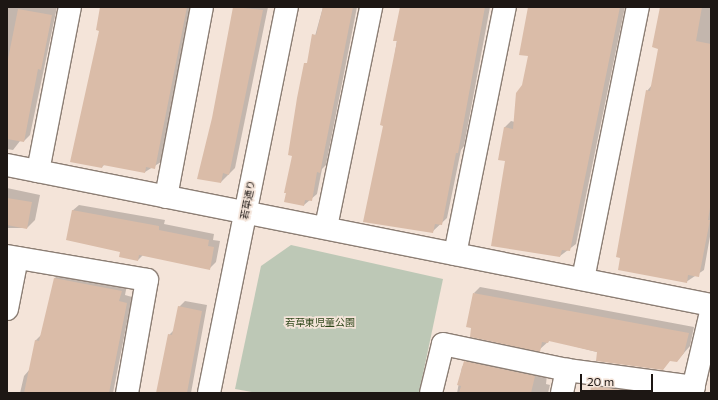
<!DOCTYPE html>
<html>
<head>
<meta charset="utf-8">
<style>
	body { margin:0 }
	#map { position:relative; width:718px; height:400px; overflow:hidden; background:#f4e4d9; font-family:Commissioner,"Noto Sans JP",sans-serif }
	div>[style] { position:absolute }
	.green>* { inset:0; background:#bdc8b6 }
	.shadow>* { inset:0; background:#0003 }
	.building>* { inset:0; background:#dabca8 }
	.roads { filter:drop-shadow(1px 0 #8c7e74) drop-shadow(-1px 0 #8c7e74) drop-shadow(0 1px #8c7e74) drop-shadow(0 -1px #8c7e74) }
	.minor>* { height:22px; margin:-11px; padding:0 11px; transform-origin:11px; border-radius:11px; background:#fff }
	.tertiary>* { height:22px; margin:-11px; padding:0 11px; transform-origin:11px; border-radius:11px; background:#fff }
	span { translate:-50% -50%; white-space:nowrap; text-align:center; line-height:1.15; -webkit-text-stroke:3.5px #f4e4d9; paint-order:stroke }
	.street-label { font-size:10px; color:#1d1714 }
	.park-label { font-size:10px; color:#2e461a }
	.frame { position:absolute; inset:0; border:8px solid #1d1714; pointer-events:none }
	.scale { position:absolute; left:580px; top:374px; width:73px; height:18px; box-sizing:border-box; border:2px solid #1d1714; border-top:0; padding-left:5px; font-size:12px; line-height:14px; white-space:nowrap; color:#1d1714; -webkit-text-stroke:3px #f4e4d9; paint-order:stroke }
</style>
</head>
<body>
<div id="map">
	<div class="green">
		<i style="clip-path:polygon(291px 245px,443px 279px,419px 393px,258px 393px,235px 389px,261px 266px)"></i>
	</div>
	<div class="shadow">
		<i style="clip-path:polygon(7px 7px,57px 7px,30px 135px,24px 141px,20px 141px,13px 150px,7px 149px)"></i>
		<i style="clip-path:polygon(101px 7px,190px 7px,161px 162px,145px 172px,105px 164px,102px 167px)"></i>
		<i style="clip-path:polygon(234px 7px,268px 7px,235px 168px,221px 182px,213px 118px)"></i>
		<i style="clip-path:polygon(323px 7px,357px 7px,326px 165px,322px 169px,317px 194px,304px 205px,293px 155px,298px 98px)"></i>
		<i style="clip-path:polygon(402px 7px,490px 7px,464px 146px,461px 150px,447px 218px,432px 232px,384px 125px)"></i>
		<i style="clip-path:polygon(529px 7px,625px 7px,576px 244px,560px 256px,506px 160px,505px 127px,511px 121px,515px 122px,529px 56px)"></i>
		<i style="clip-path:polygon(661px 7px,711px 7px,711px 231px,704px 270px,686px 282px,647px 91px,652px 85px,659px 48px)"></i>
		<i style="clip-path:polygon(7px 188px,40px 195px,35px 220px,27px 228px,7px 228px)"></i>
		<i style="clip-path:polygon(79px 205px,165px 220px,164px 224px,214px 234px,213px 240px,220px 241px,216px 262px,209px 269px,143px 255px,138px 260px,121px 251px,72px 211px)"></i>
		<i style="clip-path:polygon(61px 272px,127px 285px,125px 295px,132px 297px,113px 393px,20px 393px,24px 376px,30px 369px,36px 340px,42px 334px,55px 278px)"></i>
		<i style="clip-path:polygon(480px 287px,694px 327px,690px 346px,677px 361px,672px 357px,663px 369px,550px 340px,539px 350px,474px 293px)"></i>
		<i style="clip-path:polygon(185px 301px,207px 305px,191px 393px,157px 393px,169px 335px,174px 330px,179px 307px)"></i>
		<i style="clip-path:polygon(471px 356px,547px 375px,546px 384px,550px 385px,548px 393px,457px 393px,462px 367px)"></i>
		<i style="clip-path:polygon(598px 380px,664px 393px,591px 393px,592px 386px)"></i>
	</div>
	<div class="building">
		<i style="clip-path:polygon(100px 7px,187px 7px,155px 169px,146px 167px,145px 173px,103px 165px,102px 168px,70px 162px,99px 31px,96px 30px)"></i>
		<i style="clip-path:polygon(233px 7px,263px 10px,229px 175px,223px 173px,221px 183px,197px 179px,212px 118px)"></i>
		<i style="clip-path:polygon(323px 7px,353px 7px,320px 173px,317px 172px,312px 201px,305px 200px,304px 206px,284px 202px,286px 193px,284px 193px,292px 156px,288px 155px,297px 98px,304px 63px,307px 63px,312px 34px,316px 35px)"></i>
		<i style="clip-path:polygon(400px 7px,485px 7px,458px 153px,456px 153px,442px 225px,435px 224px,433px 233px,363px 222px,383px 126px,380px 125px,397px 41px,393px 41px)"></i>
		<i style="clip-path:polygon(528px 7px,620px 7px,570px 251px,562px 250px,560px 257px,491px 246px,505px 161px,498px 160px,504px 127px,513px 129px,516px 93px,522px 85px,528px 56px,519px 55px)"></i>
		<i style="clip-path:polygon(660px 7px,702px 7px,696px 41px,711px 44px,711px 202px,708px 220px,710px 220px,699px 277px,688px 275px,687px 283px,618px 270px,620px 258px,616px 257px,646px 90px,650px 91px,658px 49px,652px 47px)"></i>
		<i style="clip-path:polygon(18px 9px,52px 15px,41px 70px,38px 69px,24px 142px,7px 139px,7px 64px)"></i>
		<i style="clip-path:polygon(7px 198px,32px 202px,27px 229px,7px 225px)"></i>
		<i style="clip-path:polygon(72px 210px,159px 226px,159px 230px,209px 240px,208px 246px,214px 247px,210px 270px,139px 255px,138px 261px,119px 257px,120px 252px,66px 240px)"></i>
		<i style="clip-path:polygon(54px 278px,122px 291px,119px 301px,127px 303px,109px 393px,24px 393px,35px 340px,39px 341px)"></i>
		<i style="clip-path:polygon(473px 293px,689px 333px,684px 353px,677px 362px,670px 361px,663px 370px,596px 361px,597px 352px,549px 341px,548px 343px,542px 342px,540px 352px,470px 337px,471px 328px,466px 327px)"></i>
		<i style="clip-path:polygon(178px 306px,202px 311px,187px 393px,156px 393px,168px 334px,172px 335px)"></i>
		<i style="clip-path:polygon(464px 361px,535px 376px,531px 393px,459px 393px,461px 386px,457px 385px)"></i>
		<i style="clip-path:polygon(591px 386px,645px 393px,590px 393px)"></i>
	</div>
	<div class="roads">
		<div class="minor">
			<i style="left:7px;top:165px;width:718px;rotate:11.25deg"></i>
			<i style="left:38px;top:171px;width:167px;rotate:-79deg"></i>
			<i style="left:166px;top:197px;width:193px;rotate:-79.3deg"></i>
			<i style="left:326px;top:227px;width:225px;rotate:-78.4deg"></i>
			<i style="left:455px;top:254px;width:252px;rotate:-78.6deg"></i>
			<i style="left:7px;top:256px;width:142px;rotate:9.7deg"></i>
			<i style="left:147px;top:280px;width:115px;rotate:100deg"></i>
			<i style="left:583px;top:279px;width:278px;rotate:-78.6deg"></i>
			<i style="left:7px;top:309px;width:52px;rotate:-78.9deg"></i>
			<i style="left:431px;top:393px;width:50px;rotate:-76.2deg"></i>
			<i style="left:443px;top:344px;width:127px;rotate:11.8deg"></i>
			<i style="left:567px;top:370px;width:128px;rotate:7.6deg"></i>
			<i style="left:562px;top:393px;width:24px;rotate:-78deg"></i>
			<i style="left:692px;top:393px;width:83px;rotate:-76.8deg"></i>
		</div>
		<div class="tertiary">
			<i style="left:209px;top:393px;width:394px;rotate:-78.6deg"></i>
		</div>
	</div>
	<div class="street-label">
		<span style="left:248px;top:200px;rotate:-79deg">若草通り</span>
	</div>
	<div class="park-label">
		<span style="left:320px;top:323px">若草東児童公園</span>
	</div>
	<div class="frame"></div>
	<div class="scale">20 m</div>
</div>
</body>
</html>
